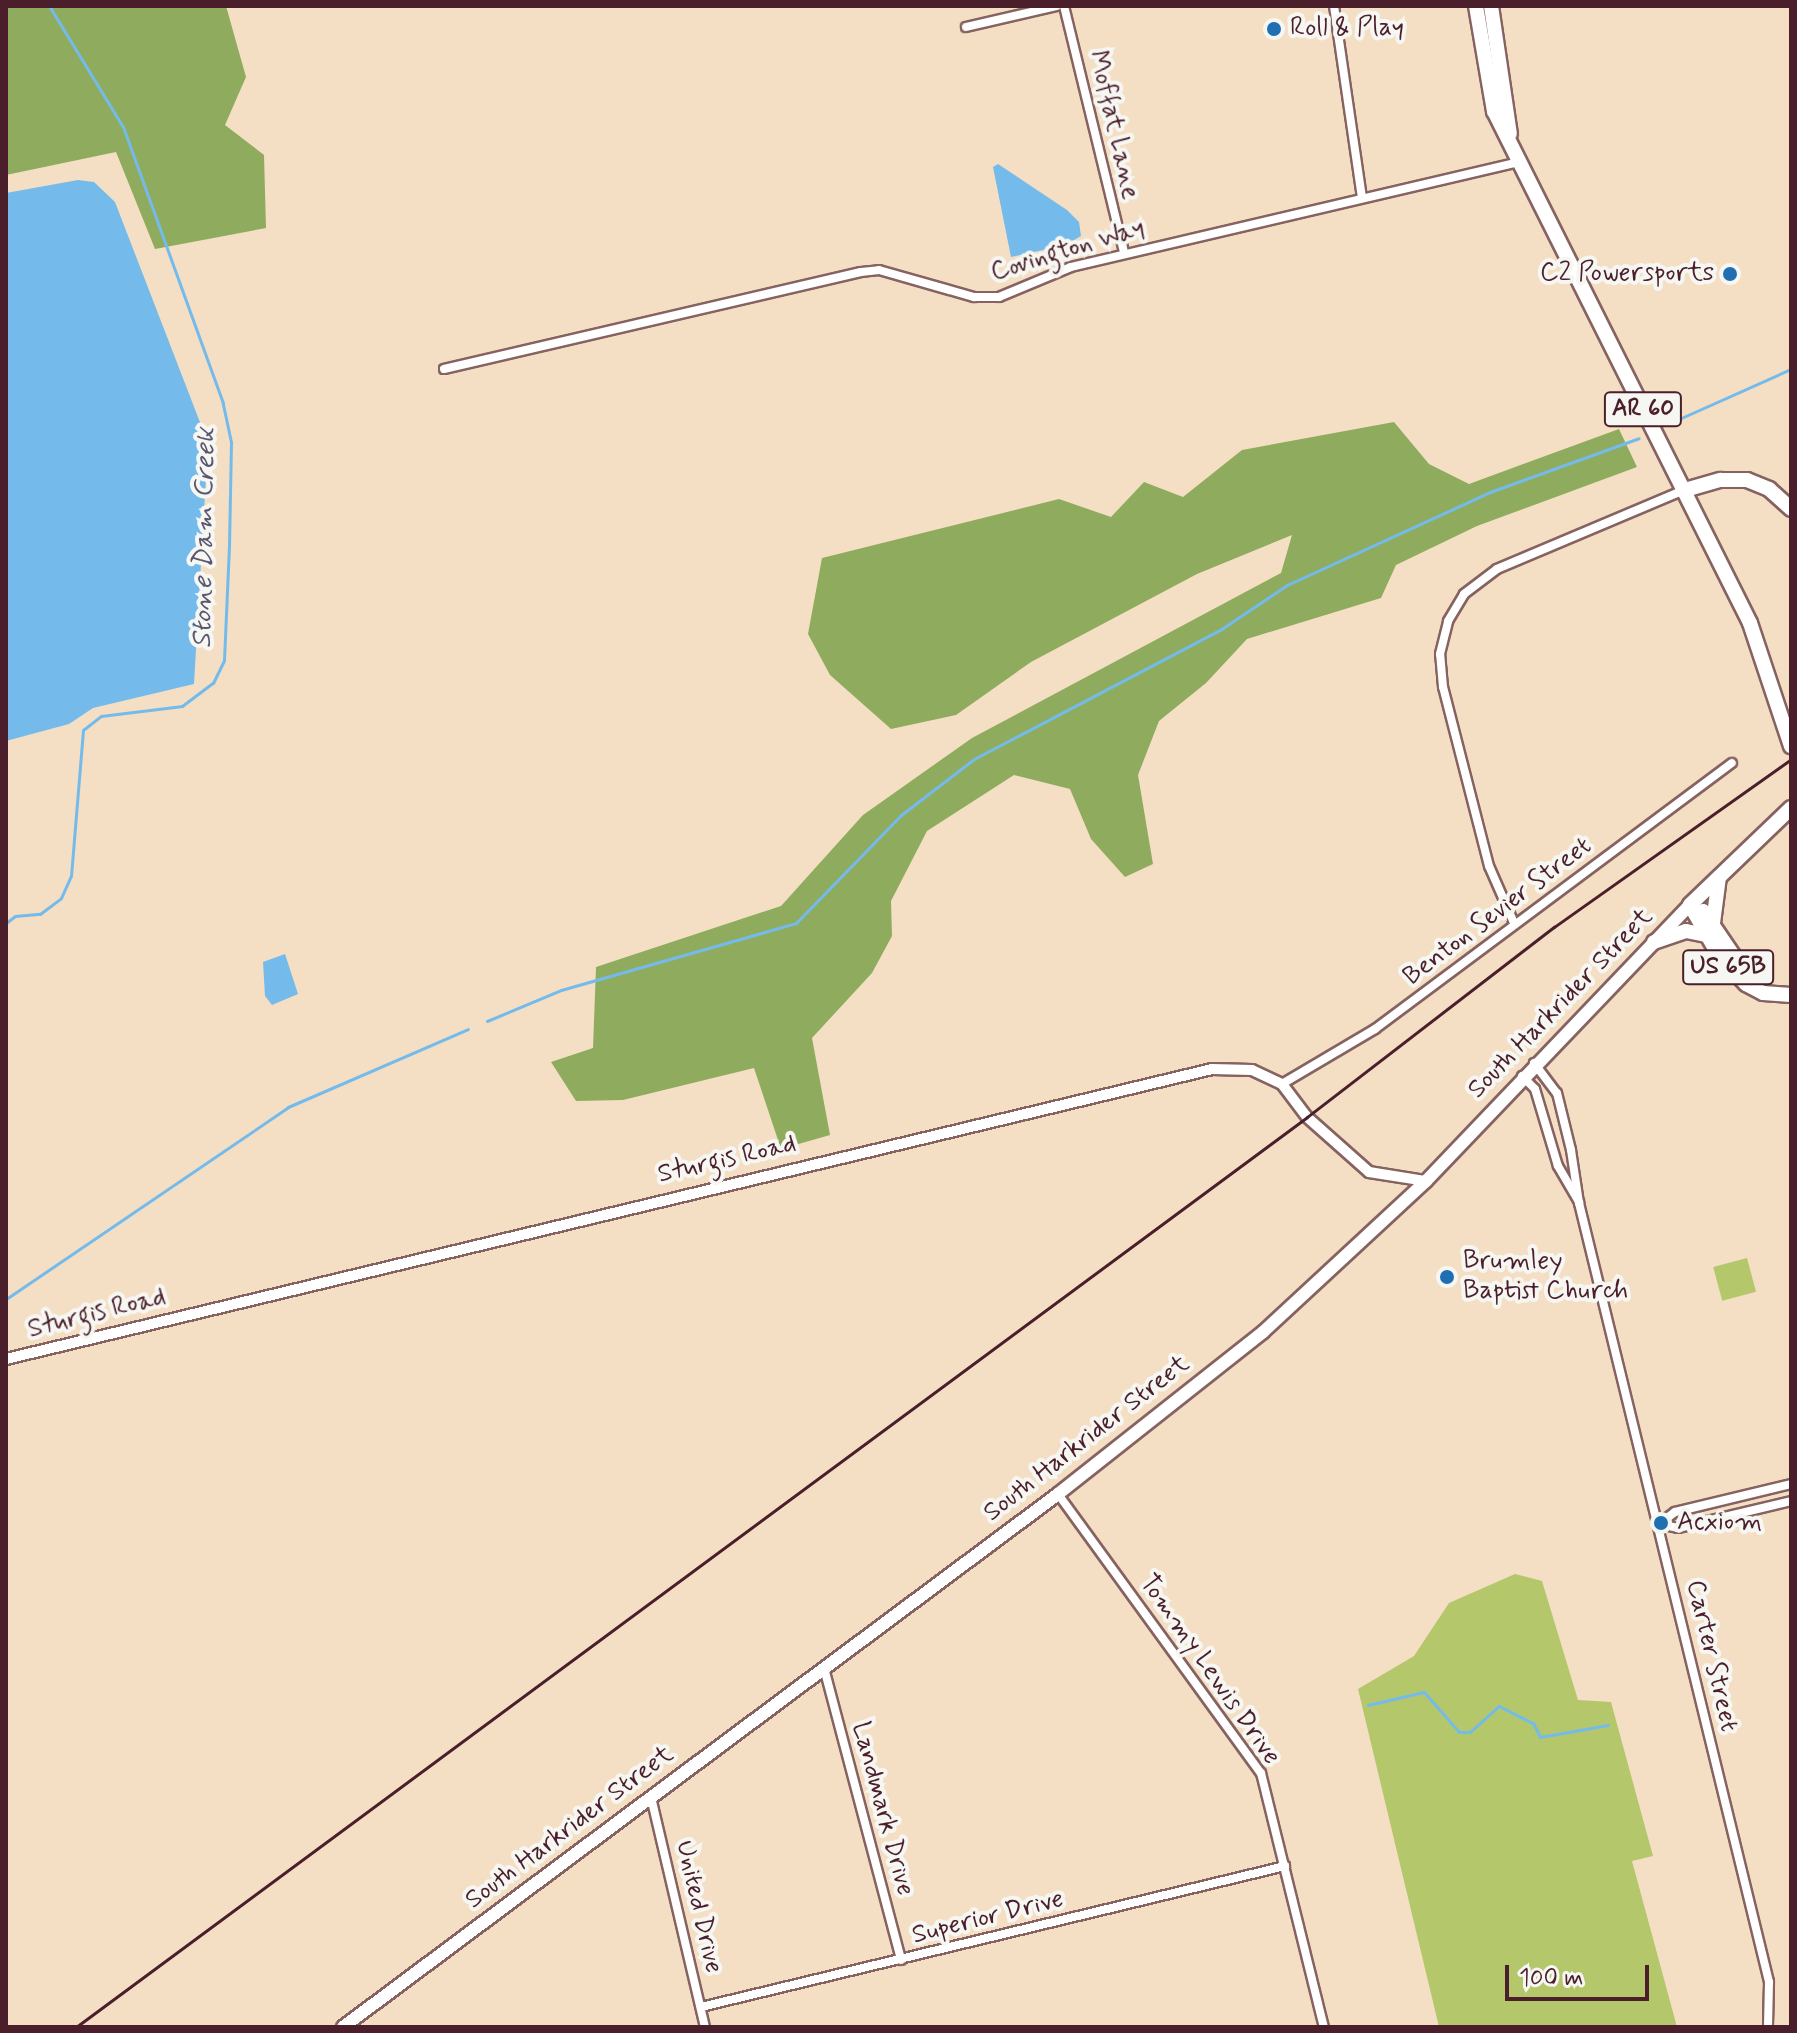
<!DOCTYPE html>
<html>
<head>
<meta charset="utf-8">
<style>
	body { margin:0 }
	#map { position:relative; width:1797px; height:2033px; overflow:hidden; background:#f4dfc4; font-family:Mynerve,sans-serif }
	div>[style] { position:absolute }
	.green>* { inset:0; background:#b4c76a; transform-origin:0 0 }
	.forest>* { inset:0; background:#8fac5e }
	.water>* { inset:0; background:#74bbeb }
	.stream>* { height:3px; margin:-1.5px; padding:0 1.5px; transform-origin:1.5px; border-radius:1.5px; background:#74bbeb }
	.roads { filter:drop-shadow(2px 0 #866261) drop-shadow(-2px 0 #866261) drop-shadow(0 2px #866261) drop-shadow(0 -2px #866261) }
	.minor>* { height:8px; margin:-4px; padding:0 4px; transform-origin:4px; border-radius:4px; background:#fff }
	.tertiary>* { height:10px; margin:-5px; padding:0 5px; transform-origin:5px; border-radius:5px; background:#fff }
	.secondary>* { height:12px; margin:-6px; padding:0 6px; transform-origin:6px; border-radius:6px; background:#fff }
	.primary>* { height:14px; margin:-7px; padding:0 7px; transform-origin:7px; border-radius:7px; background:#fff }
	.rail>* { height:3px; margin:-1.5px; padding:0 1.5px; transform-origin:1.5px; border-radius:1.5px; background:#4a1f2b }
	.dots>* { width:22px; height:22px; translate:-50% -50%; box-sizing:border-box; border:4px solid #f6f6f2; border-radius:50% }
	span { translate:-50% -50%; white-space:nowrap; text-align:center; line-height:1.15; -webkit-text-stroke:8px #f6f6f2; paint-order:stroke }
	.shield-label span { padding:2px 6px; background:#f6f6f2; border:2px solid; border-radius:6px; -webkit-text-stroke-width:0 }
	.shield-label { font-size:24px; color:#4a1f2b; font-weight:700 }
	.poi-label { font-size:26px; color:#4a1f2b }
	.left { translate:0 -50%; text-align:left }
	.right { translate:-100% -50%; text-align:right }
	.street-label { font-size:26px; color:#4a1f2b }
	.water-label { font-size:28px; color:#59566e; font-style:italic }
	.frame { position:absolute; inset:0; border:8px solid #4a1f2b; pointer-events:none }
	.scale { position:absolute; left:1505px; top:1965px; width:144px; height:36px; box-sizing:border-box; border:4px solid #4a1f2b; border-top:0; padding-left:10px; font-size:24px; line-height:28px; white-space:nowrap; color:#4a1f2b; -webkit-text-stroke:6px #f6f6f2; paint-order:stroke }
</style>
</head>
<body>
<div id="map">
	<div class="green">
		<i style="left:1747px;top:1258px;width:35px;height:35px;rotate:75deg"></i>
		<i style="clip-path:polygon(1515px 1574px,1542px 1581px,1578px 1700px,1611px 1702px,1653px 1856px,1632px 1861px,1677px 2027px,1439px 2027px,1358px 1689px,1414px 1656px,1449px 1603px)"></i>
	</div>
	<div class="forest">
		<i style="clip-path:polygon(6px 6px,226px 6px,246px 77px,225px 125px,264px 155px,266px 228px,155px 249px,116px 152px,6px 175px)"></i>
		<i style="clip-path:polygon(1394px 422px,1429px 464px,1469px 484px,1619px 429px,1637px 467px,1477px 526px,1396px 565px,1381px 598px,1247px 639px,1206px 683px,1159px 721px,1138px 775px,1153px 864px,1125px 877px,1091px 839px,1070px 789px,1014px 775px,927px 831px,891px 901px,892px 936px,872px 973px,812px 1038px,830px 1135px,781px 1149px,754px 1068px,623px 1100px,576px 1101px,551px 1062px,593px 1048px,596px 967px,781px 906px,863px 815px,972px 738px,1281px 573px,1292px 535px,1197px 574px,1031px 662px,956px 715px,891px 729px,830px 675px,808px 634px,822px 558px,1059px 499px,1111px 517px,1144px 482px,1183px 497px,1242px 450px)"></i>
	</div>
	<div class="water">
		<i style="clip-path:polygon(998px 164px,1067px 210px,1079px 222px,1081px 236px,1066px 245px,1011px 257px,993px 167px)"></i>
		<i style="clip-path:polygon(78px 180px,94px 182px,115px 202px,208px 443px,194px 684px,93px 708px,69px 724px,6px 741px,6px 193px)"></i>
		<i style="clip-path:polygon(285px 954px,298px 994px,272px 1005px,265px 996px,263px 962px)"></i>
	</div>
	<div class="stream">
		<i style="left:1670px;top:423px;width:133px;rotate:-24.1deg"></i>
		<i style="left:6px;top:923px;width:11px;rotate:-38deg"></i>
		<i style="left:15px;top:916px;width:25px;rotate:-5deg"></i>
		<i style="left:40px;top:914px;width:26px;rotate:-37deg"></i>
		<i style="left:61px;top:898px;width:24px;rotate:-66deg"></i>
		<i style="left:71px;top:876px;width:146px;rotate:-85.3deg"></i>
		<i style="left:83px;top:730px;width:23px;rotate:-38deg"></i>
		<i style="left:101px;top:716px;width:82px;rotate:-7deg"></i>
		<i style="left:182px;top:706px;width:39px;rotate:-37deg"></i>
		<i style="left:213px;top:683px;width:25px;rotate:-64deg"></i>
		<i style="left:224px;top:660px;width:114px;rotate:-87.5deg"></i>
		<i style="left:229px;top:546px;width:104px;rotate:-88.9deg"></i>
		<i style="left:231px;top:442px;width:40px;rotate:-102deg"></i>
		<i style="left:223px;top:403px;width:294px;rotate:-109.9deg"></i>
		<i style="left:123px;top:127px;width:142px;rotate:-121.4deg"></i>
		<i style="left:487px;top:1021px;width:80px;rotate:-22.7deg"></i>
		<i style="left:561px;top:990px;width:244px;rotate:-15.9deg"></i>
		<i style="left:796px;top:923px;width:151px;rotate:-45.8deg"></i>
		<i style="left:901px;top:815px;width:92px;rotate:-37.5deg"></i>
		<i style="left:974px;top:759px;width:281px;rotate:-27.7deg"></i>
		<i style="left:1223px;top:628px;width:77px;rotate:-33.9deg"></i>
		<i style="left:1287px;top:585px;width:223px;rotate:-24.6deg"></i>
		<i style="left:1490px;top:492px;width:158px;rotate:-19.9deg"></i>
		<i style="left:6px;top:1299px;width:341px;rotate:-34.2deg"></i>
		<i style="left:288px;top:1107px;width:196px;rotate:-23.4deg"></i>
		<i style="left:1368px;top:1705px;width:57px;rotate:-13.1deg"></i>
		<i style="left:1424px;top:1692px;width:53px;rotate:48.8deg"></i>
		<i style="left:1459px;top:1732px;width:11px"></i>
		<i style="left:1470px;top:1732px;width:39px;rotate:-42deg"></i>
		<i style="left:1499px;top:1706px;width:38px;rotate:27deg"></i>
		<i style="left:1533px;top:1723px;width:16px;rotate:63deg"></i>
		<i style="left:1540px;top:1737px;width:69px;rotate:-10deg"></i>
	</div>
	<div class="roads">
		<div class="minor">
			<i style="left:1064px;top:6px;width:254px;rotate:76.3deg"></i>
			<i style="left:1334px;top:6px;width:194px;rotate:81.7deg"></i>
			<i style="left:966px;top:27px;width:93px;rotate:-13deg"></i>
			<i style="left:444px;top:369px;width:428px;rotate:-13.1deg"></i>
			<i style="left:861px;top:272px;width:18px;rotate:-6deg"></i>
			<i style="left:879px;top:270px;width:99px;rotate:15.9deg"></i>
			<i style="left:974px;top:297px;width:25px"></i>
			<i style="left:999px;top:297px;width:78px;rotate:-22.6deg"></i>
			<i style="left:1071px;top:267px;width:459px;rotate:-13.2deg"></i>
			<i style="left:1514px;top:923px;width:62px;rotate:-113.7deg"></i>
			<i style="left:1489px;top:866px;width:185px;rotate:-104.4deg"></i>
			<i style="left:1443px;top:687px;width:33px;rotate:-95deg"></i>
			<i style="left:1440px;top:654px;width:34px;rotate:-76deg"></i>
			<i style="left:1448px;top:621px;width:31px;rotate:-59deg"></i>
			<i style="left:1464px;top:594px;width:41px;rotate:-37.1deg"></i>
			<i style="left:1497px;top:569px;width:203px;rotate:-22.9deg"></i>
			<i style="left:1534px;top:1063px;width:38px;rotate:53deg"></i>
			<i style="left:1557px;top:1093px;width:59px;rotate:76.2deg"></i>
			<i style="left:1571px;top:1150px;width:54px;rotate:81.4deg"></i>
			<i style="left:1579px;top:1203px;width:802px;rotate:76.29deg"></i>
			<i style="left:1769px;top:1982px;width:45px;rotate:91.3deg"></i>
			<i style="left:1522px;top:1076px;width:18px;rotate:45deg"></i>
			<i style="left:1535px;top:1089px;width:80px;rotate:73.4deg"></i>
			<i style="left:1558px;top:1166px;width:42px;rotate:59.7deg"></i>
			<i style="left:1282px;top:1084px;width:108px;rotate:-30.6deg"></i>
			<i style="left:1375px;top:1029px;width:445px;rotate:-36.7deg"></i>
			<i style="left:1058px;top:1494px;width:345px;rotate:54deg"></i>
			<i style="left:1261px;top:1773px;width:262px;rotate:76.1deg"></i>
			<i style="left:1659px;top:1524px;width:20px;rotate:-37deg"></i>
			<i style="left:1675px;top:1512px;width:119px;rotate:-13.6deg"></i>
			<i style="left:1659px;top:1524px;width:19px;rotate:12deg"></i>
			<i style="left:1678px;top:1528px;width:116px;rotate:-13.4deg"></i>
			<i style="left:824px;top:1668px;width:302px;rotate:75.2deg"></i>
			<i style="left:651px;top:1797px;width:236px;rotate:76.8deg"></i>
			<i style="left:701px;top:2007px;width:601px;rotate:-13.57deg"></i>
		</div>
		<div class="tertiary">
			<i style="left:6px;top:1359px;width:1240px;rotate:-13.52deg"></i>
			<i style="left:1212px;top:1069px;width:40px;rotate:1.4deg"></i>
			<i style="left:1252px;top:1070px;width:33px;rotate:25deg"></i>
			<i style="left:1282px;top:1084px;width:41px;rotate:52.9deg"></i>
			<i style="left:1307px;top:1117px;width:83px;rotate:41.6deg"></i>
			<i style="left:1369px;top:1172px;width:58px;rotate:9deg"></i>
		</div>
		<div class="secondary">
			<i style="left:343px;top:2027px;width:892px;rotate:-36.7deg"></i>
			<i style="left:1058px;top:1494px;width:261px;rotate:-38.3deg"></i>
			<i style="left:1263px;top:1332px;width:222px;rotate:-42.8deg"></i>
			<i style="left:1426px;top:1181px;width:382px;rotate:-46.3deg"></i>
		</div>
		<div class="primary">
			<i style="left:1476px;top:6px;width:107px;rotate:80.3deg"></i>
			<i style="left:1494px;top:111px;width:572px;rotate:63.43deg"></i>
			<i style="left:1750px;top:623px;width:130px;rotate:71.6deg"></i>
			<i style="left:1491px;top:6px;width:129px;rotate:81.6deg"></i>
			<i style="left:1685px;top:490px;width:37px;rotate:-16deg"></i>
			<i style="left:1721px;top:480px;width:26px"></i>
			<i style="left:1747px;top:480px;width:24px;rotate:22deg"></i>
			<i style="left:1769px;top:489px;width:30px;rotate:42deg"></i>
			<i style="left:1791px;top:808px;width:140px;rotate:136.2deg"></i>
			<i style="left:1690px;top:905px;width:56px;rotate:60.3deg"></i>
			<i style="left:1718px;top:954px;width:41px;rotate:47deg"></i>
			<i style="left:1746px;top:984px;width:19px;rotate:28deg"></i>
			<i style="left:1763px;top:993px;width:28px;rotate:4deg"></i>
			<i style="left:1703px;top:911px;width:68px;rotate:55.8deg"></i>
			<i style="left:1713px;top:923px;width:46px;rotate:-82.6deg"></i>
			<i style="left:1654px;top:942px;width:34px;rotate:-19deg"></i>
			<i style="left:1686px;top:931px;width:20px;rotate:11deg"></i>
		</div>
	</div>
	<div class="rail">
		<i style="left:76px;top:2027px;width:1531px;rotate:-36.47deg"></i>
		<i style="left:1307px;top:1117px;width:312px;rotate:-37.6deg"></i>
		<i style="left:1554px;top:927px;width:291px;rotate:-35.3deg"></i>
	</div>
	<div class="dots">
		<i style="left:1274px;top:29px;background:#1f6fb2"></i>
		<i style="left:1730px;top:274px;background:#1f6fb2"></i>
		<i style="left:1447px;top:1277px;background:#1f6fb2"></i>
		<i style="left:1661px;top:1523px;background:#1f6fb2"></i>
	</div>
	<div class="shield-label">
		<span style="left:1643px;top:409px">AR 60</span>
		<span style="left:1728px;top:967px">US 65B</span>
	</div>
	<div class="poi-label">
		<span class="left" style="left:1290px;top:29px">Roll &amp; Play</span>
		<span class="right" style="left:1714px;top:274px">C2 Powersports</span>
		<span class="left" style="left:1463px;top:1277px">Brumley<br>Baptist Church</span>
		<span class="left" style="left:1677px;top:1523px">Acxiom</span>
	</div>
	<div class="street-label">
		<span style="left:1113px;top:125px;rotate:77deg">Moffat Lane</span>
		<span style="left:1068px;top:251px;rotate:-17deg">Covington Way</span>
		<span style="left:1498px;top:912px;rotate:-37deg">Benton Sevier Street</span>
		<span style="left:1561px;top:1004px;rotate:-46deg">South Harkrider Street</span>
		<span style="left:727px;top:1160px;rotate:-13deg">Sturgis Road</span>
		<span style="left:97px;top:1314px;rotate:-14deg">Sturgis Road</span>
		<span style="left:1087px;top:1439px;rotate:-38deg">South Harkrider Street</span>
		<span style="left:1711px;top:1656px;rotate:77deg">Carter Street</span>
		<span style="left:1209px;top:1670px;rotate:55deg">Tommy Lewis Drive</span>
		<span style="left:882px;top:1809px;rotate:75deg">Landmark Drive</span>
		<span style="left:570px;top:1828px;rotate:-37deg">South Harkrider Street</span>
		<span style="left:698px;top:1907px;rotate:77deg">United Drive</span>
		<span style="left:988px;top:1918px;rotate:-14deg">Superior Drive</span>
	</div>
	<div class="water-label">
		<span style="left:205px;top:538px;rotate:-89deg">Stone Dam Creek</span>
	</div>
	<div class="frame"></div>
	<div class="scale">100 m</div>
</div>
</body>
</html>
